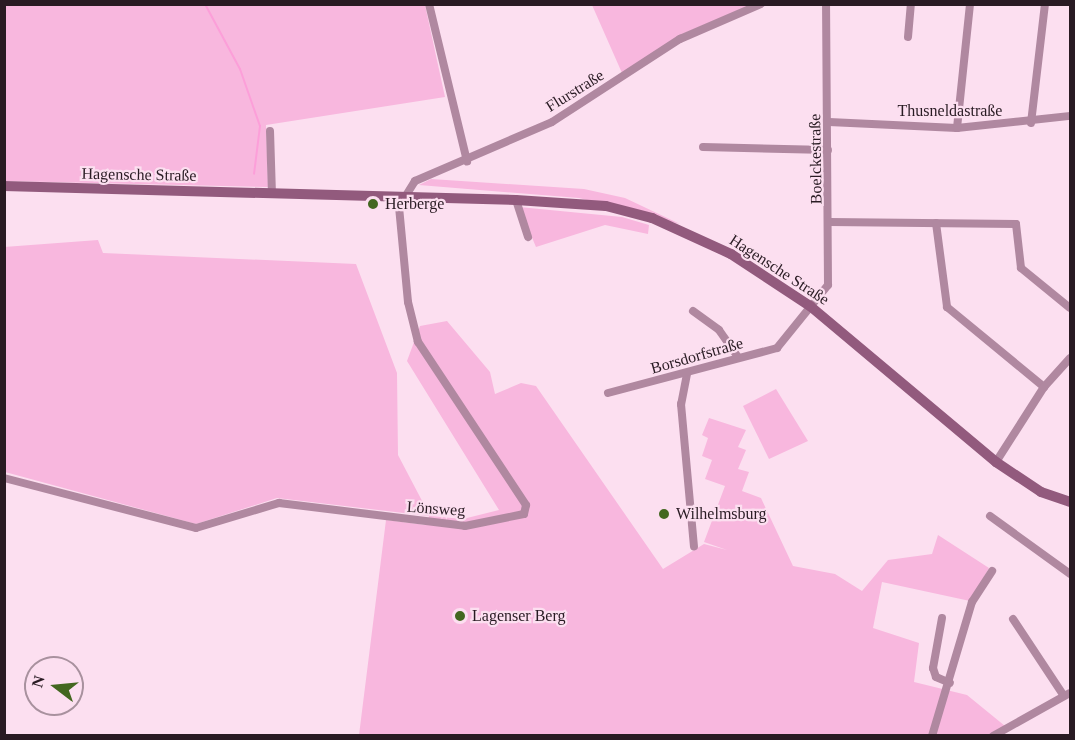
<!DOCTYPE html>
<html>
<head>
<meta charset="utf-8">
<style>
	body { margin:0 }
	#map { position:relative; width:1075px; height:740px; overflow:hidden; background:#fcdff0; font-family:Georgia,serif }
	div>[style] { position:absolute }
	.green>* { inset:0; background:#f8b7de }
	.stream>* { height:2px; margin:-1px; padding:0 1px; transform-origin:1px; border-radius:1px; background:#fc9fd9 }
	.street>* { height:8px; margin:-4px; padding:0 4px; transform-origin:4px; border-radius:4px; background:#b088a0 }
	.secondary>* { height:10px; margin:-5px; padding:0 5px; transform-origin:5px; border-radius:5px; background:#925a7d }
	.dots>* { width:16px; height:16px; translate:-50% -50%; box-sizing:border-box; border:3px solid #fcdff0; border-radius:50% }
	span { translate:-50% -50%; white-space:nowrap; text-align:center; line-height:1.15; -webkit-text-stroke:4.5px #fcdff0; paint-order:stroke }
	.street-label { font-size:16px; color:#291b23 }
	.poi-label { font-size:16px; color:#291b23 }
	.left { translate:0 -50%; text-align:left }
	.frame { position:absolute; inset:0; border:6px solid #291b23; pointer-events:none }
	.north { position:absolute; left:24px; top:656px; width:60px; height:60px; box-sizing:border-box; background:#fcdff0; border:2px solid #a8919e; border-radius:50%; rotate:286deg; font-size:16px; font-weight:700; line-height:24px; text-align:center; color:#291b23 }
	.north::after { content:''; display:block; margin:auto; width:21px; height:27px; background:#436720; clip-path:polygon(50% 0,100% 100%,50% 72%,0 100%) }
</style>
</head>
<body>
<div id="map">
	<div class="green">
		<i style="clip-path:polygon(5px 5px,425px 5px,445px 97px,266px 125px,268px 187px,5px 181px)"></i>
		<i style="clip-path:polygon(592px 5px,751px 5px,680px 35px,622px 73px)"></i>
		<i style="clip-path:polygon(431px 179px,584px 189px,625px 198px,680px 224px,579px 198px,419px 185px)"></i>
		<i style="clip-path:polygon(519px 207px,622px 217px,649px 225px,648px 234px,605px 225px,536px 247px)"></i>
		<i style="clip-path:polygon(98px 240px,103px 253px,356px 264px,397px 373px,398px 455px,430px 516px,463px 519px,499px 510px,407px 361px,420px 326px,447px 321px,490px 372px,495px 394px,521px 383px,536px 386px,663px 569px,704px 544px,727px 550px,704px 542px,725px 486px,705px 479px,712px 460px,702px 456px,708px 438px,702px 435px,709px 418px,746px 430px,738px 447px,746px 450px,738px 469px,749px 472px,742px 491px,761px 498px,793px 566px,835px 574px,862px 591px,888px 560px,932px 554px,938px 535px,989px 568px,970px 601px,882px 582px,873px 628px,919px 643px,914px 682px,967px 695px,1005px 726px,987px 736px,359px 735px,386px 520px,426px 525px,429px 516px,277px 498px,196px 524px,5px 472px,4px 247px)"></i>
		<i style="clip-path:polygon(776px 389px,808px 441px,769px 459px,743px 406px)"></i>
	</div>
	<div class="stream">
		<i style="left:205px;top:4px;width:74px;rotate:61.7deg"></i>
		<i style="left:240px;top:69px;width:60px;rotate:70.7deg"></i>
		<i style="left:260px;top:126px;width:48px;rotate:97.1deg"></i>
	</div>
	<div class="street">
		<i style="left:429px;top:4px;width:162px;rotate:76.4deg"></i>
		<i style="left:908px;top:37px;width:33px;rotate:-85deg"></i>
		<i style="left:829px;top:122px;width:128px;rotate:2.7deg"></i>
		<i style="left:957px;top:128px;width:114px;rotate:-6.1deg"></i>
		<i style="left:1031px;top:123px;width:120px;rotate:-83.3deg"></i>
		<i style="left:957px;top:128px;width:125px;rotate:-84deg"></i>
		<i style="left:270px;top:131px;width:62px;rotate:88.2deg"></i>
		<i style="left:703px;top:147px;width:125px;rotate:1.4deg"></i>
		<i style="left:405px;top:197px;width:19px;rotate:-58deg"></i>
		<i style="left:415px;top:181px;width:149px;rotate:-23.3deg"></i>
		<i style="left:552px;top:122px;width:153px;rotate:-33deg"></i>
		<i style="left:680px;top:39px;width:88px;rotate:-23.4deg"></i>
		<i style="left:516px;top:200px;width:39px;rotate:72deg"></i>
		<i style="left:830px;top:222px;width:186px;rotate:0.6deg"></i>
		<i style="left:1016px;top:224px;width:44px;rotate:83.5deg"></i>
		<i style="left:1021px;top:268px;width:63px;rotate:39.2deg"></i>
		<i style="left:936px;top:223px;width:85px;rotate:82.5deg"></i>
		<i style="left:947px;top:307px;width:126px;rotate:39.5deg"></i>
		<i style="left:693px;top:311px;width:32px;rotate:36deg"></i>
		<i style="left:719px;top:330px;width:33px;rotate:55deg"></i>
		<i style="left:687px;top:374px;width:31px;rotate:101deg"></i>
		<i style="left:681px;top:404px;width:143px;rotate:84.8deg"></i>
		<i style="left:608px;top:393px;width:175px;rotate:-14.9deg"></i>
		<i style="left:777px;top:348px;width:81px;rotate:-51deg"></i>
		<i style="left:828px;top:285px;width:281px;rotate:-90.4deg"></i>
		<i style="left:996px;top:462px;width:89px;rotate:-57.4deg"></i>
		<i style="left:1044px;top:387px;width:39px;rotate:-48deg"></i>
		<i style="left:4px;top:478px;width:198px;rotate:14.6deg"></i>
		<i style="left:196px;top:528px;width:87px;rotate:-16.8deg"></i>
		<i style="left:279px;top:503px;width:187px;rotate:7deg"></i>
		<i style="left:465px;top:526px;width:60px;rotate:-11.5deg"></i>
		<i style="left:524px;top:514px;width:9px;rotate:-77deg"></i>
		<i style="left:526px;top:505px;width:196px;rotate:-123.5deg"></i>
		<i style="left:418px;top:342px;width:41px;rotate:-104deg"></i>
		<i style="left:408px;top:302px;width:106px;rotate:-95.4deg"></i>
		<i style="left:990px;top:516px;width:99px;rotate:35.9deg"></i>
		<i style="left:942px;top:618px;width:51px;rotate:100.2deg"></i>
		<i style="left:933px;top:668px;width:9px;rotate:72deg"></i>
		<i style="left:936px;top:677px;width:15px;rotate:23deg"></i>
		<i style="left:1013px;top:619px;width:92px;rotate:56.5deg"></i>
		<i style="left:932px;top:736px;width:140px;rotate:-73.4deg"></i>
		<i style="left:972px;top:602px;width:37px;rotate:-57deg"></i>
		<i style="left:993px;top:736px;width:88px;rotate:-29.2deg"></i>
	</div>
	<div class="secondary">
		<i style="left:4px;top:186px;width:512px;rotate:1.57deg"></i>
		<i style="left:516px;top:200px;width:90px;rotate:3.8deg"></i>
		<i style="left:606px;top:206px;width:48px;rotate:14.6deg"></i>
		<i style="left:652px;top:218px;width:87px;rotate:24.5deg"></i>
		<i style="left:731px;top:254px;width:95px;rotate:33.4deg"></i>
		<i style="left:810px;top:306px;width:243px;rotate:40deg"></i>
		<i style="left:996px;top:462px;width:54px;rotate:33.7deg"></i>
		<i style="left:1041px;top:492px;width:31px;rotate:19deg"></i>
	</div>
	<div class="dots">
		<i style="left:373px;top:204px;background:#436720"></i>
		<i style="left:664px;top:514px;background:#436720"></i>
		<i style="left:460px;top:616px;background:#436720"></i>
	</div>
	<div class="street-label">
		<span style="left:575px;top:91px;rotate:-32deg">Flurstraße</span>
		<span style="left:950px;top:111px">Thusneldastraße</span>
		<span style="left:816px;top:159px;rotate:-91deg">Boelckestraße</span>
		<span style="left:139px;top:175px;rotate:1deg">Hagensche Straße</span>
		<span style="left:779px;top:270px;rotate:33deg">Hagensche Straße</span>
		<span style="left:697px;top:356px;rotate:-16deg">Borsdorfstraße</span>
		<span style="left:436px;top:509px;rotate:4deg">Lönsweg</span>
	</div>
	<div class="poi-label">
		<span class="left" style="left:385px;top:204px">Herberge</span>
		<span class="left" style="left:676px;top:514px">Wilhelmsburg</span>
		<span class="left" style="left:472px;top:616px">Lagenser Berg</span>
	</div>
	<div class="frame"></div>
	<div class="north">N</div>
</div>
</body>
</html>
